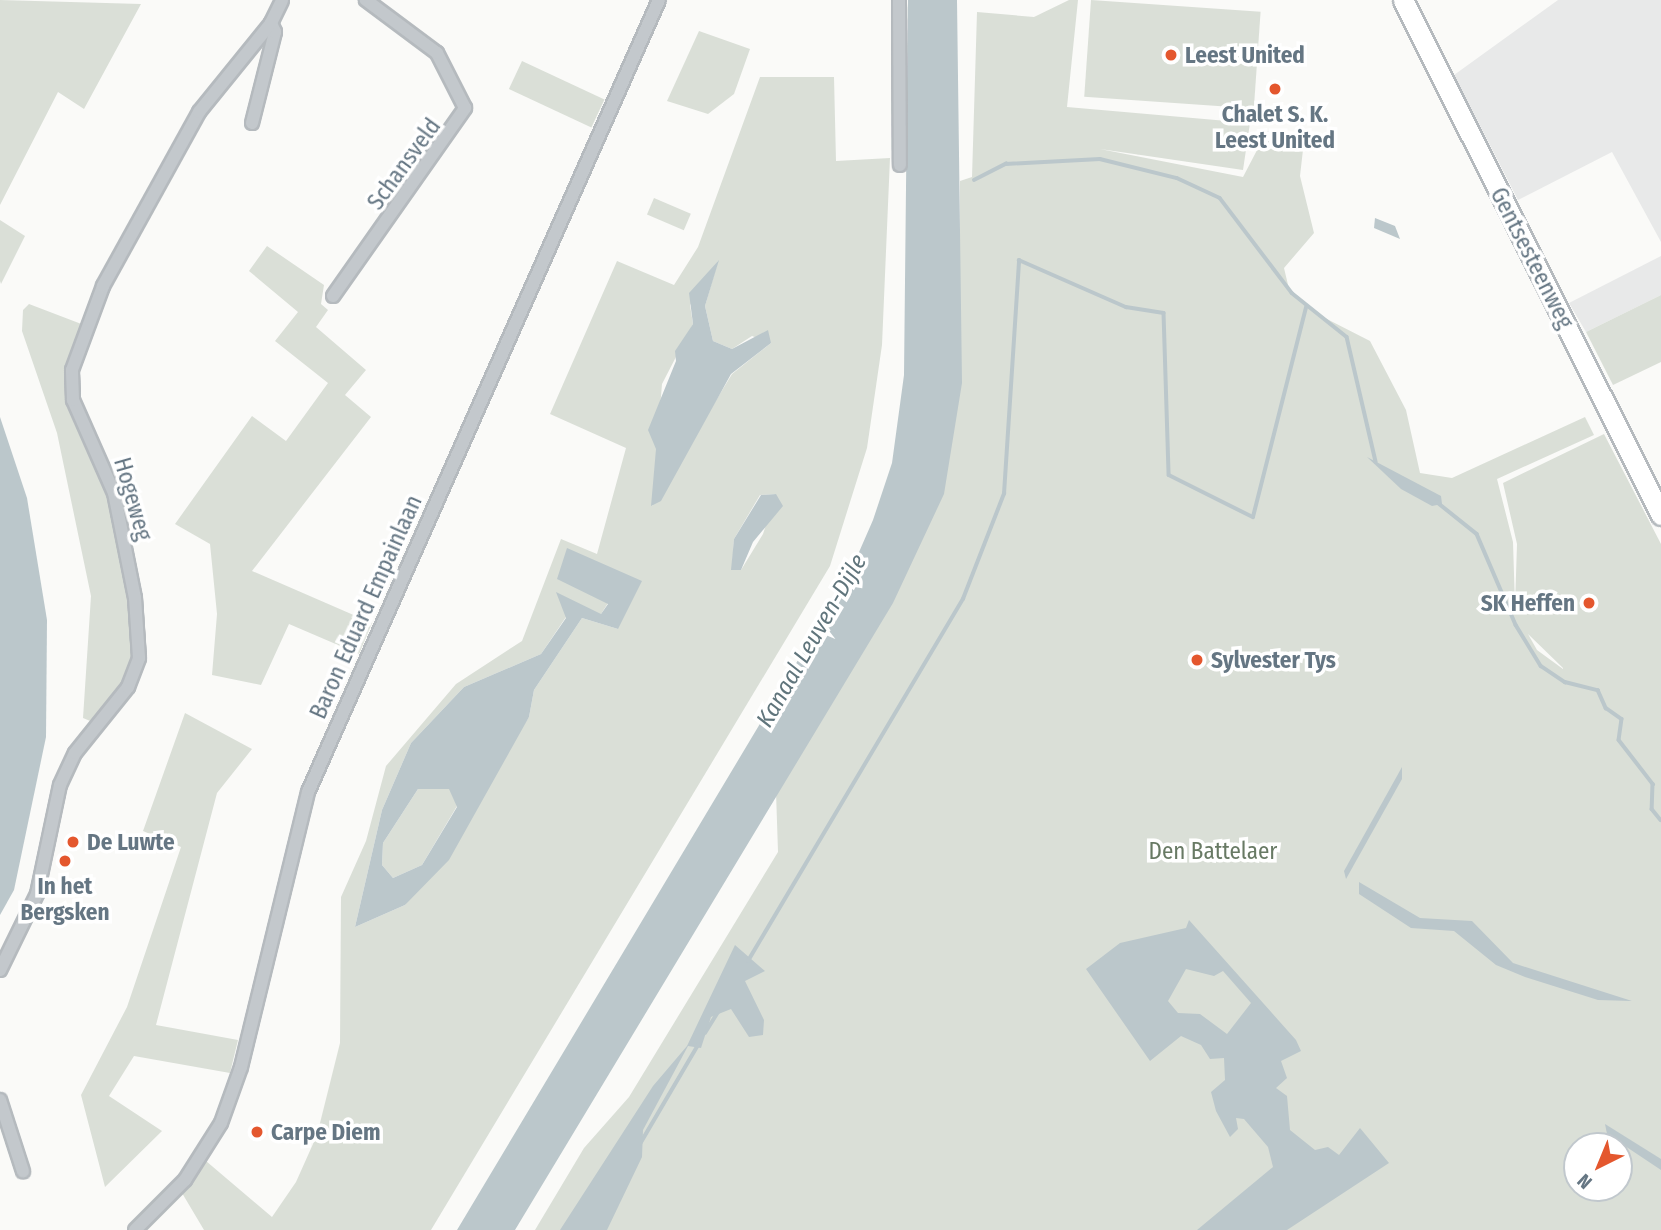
<!DOCTYPE html>
<html>
<head>
<meta charset="utf-8">
<style>
	body { margin:0 }
	#map { position:relative; width:1661px; height:1230px; overflow:hidden; background:#fafaf8; font-family:"Fira Sans Condensed",sans-serif }
	div>[style] { position:absolute }
	.built>* { inset:0; background:#e8e9e9 }
	.green>* { inset:0; background:#dadfd7; transform-origin:0 0 }
	.water>* { inset:0; background:#bbc7cb }
	.stream>* { height:3.5px; margin:-1.75px; padding:0 1.75px; transform-origin:1.75px; border-radius:1.75px; background:#bbc7cb }
	.roads { filter:drop-shadow(2px 0 #b5babe) drop-shadow(-2px 0 #b5babe) drop-shadow(0 2px #b5babe) drop-shadow(0 -2px #b5babe) }
	.street>* { height:12px; margin:-6px; padding:0 6px; transform-origin:6px; border-radius:6px; background:#c3c8cc }
	.primary>* { height:19px; margin:-9.5px; padding:0 9.5px; transform-origin:9.5px; border-radius:9.5px; background:#fff }
	.dots>* { width:19px; height:19px; translate:-50% -50%; box-sizing:border-box; border:4px solid #fff; border-radius:50% }
	span { translate:-50% -50%; white-space:nowrap; text-align:center; line-height:1.15; -webkit-text-stroke:7px #fff; paint-order:stroke }
	.poi-label { font-size:23px; color:#657683; font-weight:700 }
	.left { translate:0 -50%; text-align:left }
	.right { translate:-100% -50%; text-align:right }
	.street-label { font-size:23px; color:#657683 }
	.park-label { font-size:23px; color:#687a64 }
	.water-label { font-size:24px; color:#60757c; font-style:italic }
	.north { position:absolute; left:1563px; top:1132px; width:70px; height:70px; box-sizing:border-box; background:#fff; border:2px solid #c1c8cd; border-radius:50%; rotate:223deg; font-size:19px; font-weight:700; line-height:28px; text-align:center; color:#657683 }
	.north::after { content:''; display:block; margin:auto; width:24px; height:32px; background:#e4572e; clip-path:polygon(50% 0,100% 100%,50% 72%,0 100%) }
</style>
</head>
<body>
<div id="map">
	<div class="built">
		<i style="clip-path:polygon(1558px 0,1661px 0,1661px 242px,1612px 152px,1518px 200px,1454px 75px)"></i>
		<i style="clip-path:polygon(1661px 256px,1661px 295px,1586px 332px,1569px 303px)"></i>
	</div>
	<div class="green">
		<i style="clip-path:polygon(0 0,141px 4px,84px 109px,58px 92px,0 205px)"></i>
		<i style="clip-path:polygon(evenodd,1069px 0,1078px 0,1067px 107px,1250px 123px,1243px 170px,1100px 149px,1243px 177px,1267px 131px,1304px 141px,1300px 176px,1314px 233px,1284px 268px,1289px 289px,1321px 316px,1370px 341px,1406px 410px,1420px 473px,1452px 478px,1585px 417px,1594px 435px,1497px 479px,1513px 542px,1515px 606px,1517px 544px,1503px 483px,1604px 434px,1661px 544px,1661px 1230px,535px 1230px,584px 1148px,629px 1097px,778px 852px,776px 792px,959px 382px,960px 181px,972px 177px,977px 12px,1034px 17px,1069px 0,1528px 634px,1563px 668px,1563px 669px,1537px 650px,1528px 634px,1069px 0,1577px 1146px,1619px 1146px,1619px 1188px,1577px 1188px,1577px 1146px)"></i>
		<i style="left:1091px;top:0;width:170px;height:97px;rotate:4deg"></i>
		<i style="clip-path:polygon(699px 31px,750px 49px,734px 94px,708px 114px,667px 101px)"></i>
		<i style="left:522px;top:61px;width:91px;height:31px;rotate:25deg"></i>
		<i style="clip-path:polygon(evenodd,760px 77px,834px 77px,836px 161px,890px 158px,882px 345px,867px 448px,830px 566px,431px 1230px,204px 1230px,182px 1193px,206px 1161px,272px 1217px,296px 1182px,317px 1135px,340px 1043px,341px 897px,366px 841px,386px 766px,456px 684px,522px 641px,561px 539px,597px 554px,626px 448px,550px 414px,617px 261px,674px 285px,698px 247px,760px 77px,718px 261px,705px 306px,713px 341px,732px 349px,752px 336px,771px 343px,732px 374px,652px 506px,662px 384px,693px 324px,690px 305px,718px 261px,760px 77px,776px 494px,763px 534px,741px 570px,732px 570px,734px 539px,760px 495px,776px 494px,760px 77px,608px 603px,618px 629px,582px 618px,534px 690px,529px 717px,405px 905px,355px 927px,382px 810px,411px 743px,464px 687px,541px 654px,566px 617px,601px 614px,608px 603px)"></i>
		<i style="left:654px;top:198px;width:40px;height:18px;rotate:23deg"></i>
		<i style="clip-path:polygon(0 220px,25px 236px,1px 284px,0 281px)"></i>
		<i style="clip-path:polygon(267px 246px,324px 285px,321px 304px,328px 310px,316px 327px,366px 370px,345px 395px,371px 417px,252px 571px,372px 623px,359px 654px,289px 624px,261px 685px,212px 675px,217px 614px,210px 544px,175px 524px,252px 416px,286px 441px,328px 383px,275px 341px,298px 312px,249px 271px)"></i>
		<i style="clip-path:polygon(1661px 295px,1661px 362px,1613px 385px,1586px 332px)"></i>
		<i style="clip-path:polygon(29px 304px,84px 325px,68px 372px,108px 481px,135px 628px,132px 673px,95px 723px,83px 718px,91px 596px,57px 433px,22px 331px,23px 310px)"></i>
		<i style="clip-path:polygon(185px 713px,252px 749px,217px 793px,156px 1025px,238px 1040px,230px 1073px,134px 1056px,109px 1096px,162px 1131px,105px 1187px,81px 1095px,127px 1007px,181px 847px,143px 831px)"></i>
		<i style="clip-path:polygon(418px 789px,450px 789px,457px 806px,422px 865px,393px 878px,382px 865px,383px 843px)"></i>
	</div>
	<div class="water">
		<i style="clip-path:polygon(908px 0,957px 0,962px 383px,944px 494px,893px 603px,515px 1230px,457px 1230px,849px 575px,873px 520px,892px 463px,904px 375px)"></i>
		<i style="clip-path:polygon(1375px 218px,1395px 226px,1400px 239px,1374px 228px)"></i>
		<i style="clip-path:polygon(719px 260px,705px 306px,713px 341px,732px 349px,768px 330px,771px 343px,731px 374px,661px 501px,651px 506px,656px 449px,648px 430px,676px 361px,675px 351px,693px 324px,689px 293px)"></i>
		<i style="clip-path:polygon(0 417px,27px 498px,47px 620px,46px 737px,14px 890px,0 915px)"></i>
		<i style="clip-path:polygon(1367px 457px,1441px 496px,1442px 504px,1432px 506px,1401px 489px)"></i>
		<i style="clip-path:polygon(776px 494px,783px 506px,753px 542px,741px 570px,731px 570px,734px 539px,761px 495px)"></i>
		<i style="clip-path:polygon(evenodd,567px 548px,642px 581px,618px 629px,582px 618px,534px 690px,529px 717px,449px 860px,405px 905px,355px 927px,382px 810px,411px 743px,464px 687px,541px 654px,566px 618px,556px 592px,601px 614px,608px 604px,557px 579px,567px 548px,418px 789px,449px 789px,457px 807px,422px 865px,393px 878px,382px 865px,383px 843px,418px 789px)"></i>
		<i style="clip-path:polygon(1402px 767px,1402px 779px,1346px 879px,1344px 871px)"></i>
		<i style="clip-path:polygon(1359px 882px,1420px 918px,1472px 921px,1513px 963px,1632px 1001px,1598px 1000px,1525px 977px,1496px 965px,1454px 931px,1411px 928px,1359px 894px)"></i>
		<i style="clip-path:polygon(evenodd,1189px 920px,1296px 1040px,1301px 1051px,1281px 1061px,1287px 1078px,1276px 1088px,1287px 1096px,1290px 1130px,1315px 1150px,1328px 1147px,1339px 1155px,1360px 1128px,1389px 1163px,1287px 1230px,1197px 1230px,1273px 1167px,1268px 1147px,1244px 1119px,1236px 1118px,1238px 1129px,1230px 1137px,1216px 1111px,1211px 1092px,1225px 1080px,1224px 1058px,1210px 1059px,1201px 1045px,1181px 1036px,1150px 1061px,1086px 969px,1120px 943px,1186px 928px,1189px 920px,1186px 969px,1214px 976px,1223px 971px,1251px 1003px,1227px 1034px,1200px 1014px,1178px 1013px,1168px 1001px,1186px 969px)"></i>
		<i style="clip-path:polygon(735px 945px,765px 971px,745px 981px,764px 1020px,763px 1035px,749px 1037px,731px 1009px,711px 1017px,701px 1048px,688px 1046px,643px 1130px,642px 1157px,607px 1230px,560px 1230px,653px 1086px,687px 1046px)"></i>
		<i style="clip-path:polygon(1605px 1124px,1661px 1159px,1661px 1170px,1607px 1134px)"></i>
	</div>
	<div class="stream">
		<i style="left:974px;top:180px;width:36px;rotate:-27deg"></i>
		<i style="left:1006px;top:164px;width:94px;rotate:-3deg"></i>
		<i style="left:1100px;top:159px;width:79px;rotate:13.9deg"></i>
		<i style="left:1177px;top:178px;width:47px;rotate:24.9deg"></i>
		<i style="left:1220px;top:198px;width:119px;rotate:52.8deg"></i>
		<i style="left:1292px;top:293px;width:70px;rotate:38.7deg"></i>
		<i style="left:1347px;top:337px;width:128px;rotate:76.9deg"></i>
		<i style="left:1437px;top:502px;width:51px;rotate:38.7deg"></i>
		<i style="left:1477px;top:534px;width:99px;rotate:66.8deg"></i>
		<i style="left:1516px;top:625px;width:48px;rotate:58.6deg"></i>
		<i style="left:1541px;top:666px;width:29px;rotate:34deg"></i>
		<i style="left:1565px;top:682px;width:34px;rotate:14deg"></i>
		<i style="left:1598px;top:690px;width:20px;rotate:66deg"></i>
		<i style="left:1606px;top:708px;width:19px;rotate:35deg"></i>
		<i style="left:1622px;top:719px;width:21px;rotate:98deg"></i>
		<i style="left:1619px;top:740px;width:56px;rotate:52.3deg"></i>
		<i style="left:1653px;top:784px;width:25px;rotate:92deg"></i>
		<i style="left:1652px;top:809px;width:14px;rotate:51deg"></i>
		<i style="left:748px;top:961px;width:421px;rotate:-59.3deg"></i>
		<i style="left:963px;top:599px;width:113px;rotate:-68.7deg"></i>
		<i style="left:1004px;top:494px;width:234px;rotate:-86.3deg"></i>
		<i style="left:1019px;top:260px;width:117px;rotate:23.7deg"></i>
		<i style="left:1126px;top:307px;width:38px;rotate:9deg"></i>
		<i style="left:1164px;top:313px;width:162px;rotate:88.2deg"></i>
		<i style="left:1169px;top:475px;width:94px;rotate:26.6deg"></i>
		<i style="left:1253px;top:517px;width:216px;rotate:-75.8deg"></i>
		<i style="left:705px;top:1033px;width:25px;rotate:-58deg"></i>
		<i style="left:640px;top:1144px;width:115px;rotate:-59.6deg"></i>
	</div>
	<div class="roads">
		<div class="street">
			<i style="left:899px;top:0;width:165px;rotate:89.7deg"></i>
			<i style="left:252px;top:123px;width:94px;rotate:-75.8deg"></i>
			<i style="left:275px;top:32px;width:10px;rotate:-114deg"></i>
			<i style="left:333px;top:296px;width:230px;rotate:-54.9deg"></i>
			<i style="left:465px;top:108px;width:62px;rotate:-117deg"></i>
			<i style="left:437px;top:53px;width:89px;rotate:-143.3deg"></i>
			<i style="left:0;top:970px;width:85px;rotate:-64deg"></i>
			<i style="left:37px;top:894px;width:111px;rotate:-78.1deg"></i>
			<i style="left:60px;top:785px;width:35px;rotate:-65deg"></i>
			<i style="left:75px;top:753px;width:85px;rotate:-51.2deg"></i>
			<i style="left:128px;top:687px;width:31px;rotate:-69deg"></i>
			<i style="left:139px;top:658px;width:60px;rotate:-93.8deg"></i>
			<i style="left:135px;top:598px;width:107px;rotate:-101.3deg"></i>
			<i style="left:114px;top:493px;width:102px;rotate:-113.8deg"></i>
			<i style="left:73px;top:400px;width:30px;rotate:-92deg"></i>
			<i style="left:72px;top:370px;width:90px;rotate:-69.7deg"></i>
			<i style="left:103px;top:286px;width:199px;rotate:-61.1deg"></i>
			<i style="left:199px;top:112px;width:114px;rotate:-51deg"></i>
			<i style="left:271px;top:23px;width:25px;rotate:-64deg"></i>
			<i style="left:0;top:1100px;width:75px;rotate:72.1deg"></i>
			<i style="left:135px;top:1230px;width:71px;rotate:-45deg"></i>
			<i style="left:185px;top:1180px;width:67px;rotate:-57.7deg"></i>
			<i style="left:221px;top:1123px;width:59px;rotate:-70.3deg"></i>
			<i style="left:241px;top:1067px;width:283px;rotate:-76.3deg"></i>
			<i style="left:308px;top:792px;width:866px;rotate:-66.1deg"></i>
		</div>
		<div class="primary">
			<i style="left:1403px;top:0;width:576px;rotate:63.39deg"></i>
		</div>
	</div>
	<div class="dots">
		<i style="left:1171px;top:55px;background:#e4572e"></i>
		<i style="left:1275px;top:89px;background:#e4572e"></i>
		<i style="left:1589px;top:603px;background:#e4572e"></i>
		<i style="left:1197px;top:660px;background:#e4572e"></i>
		<i style="left:73px;top:842px;background:#e4572e"></i>
		<i style="left:65px;top:861px;background:#e4572e"></i>
		<i style="left:257px;top:1132px;background:#e4572e"></i>
	</div>
	<div class="poi-label">
		<span class="left" style="left:1185px;top:55px">Leest United</span>
		<span style="left:1275px;top:127px">Chalet S. K.<br>Leest United</span>
		<span class="right" style="left:1575px;top:603px">SK Heffen</span>
		<span class="left" style="left:1211px;top:660px">Sylvester Tys</span>
		<span class="left" style="left:87px;top:842px">De Luwte</span>
		<span style="left:65px;top:899px">In het<br>Bergsken</span>
		<span class="left" style="left:271px;top:1132px">Carpe Diem</span>
	</div>
	<div class="street-label">
		<span style="left:404px;top:164px;rotate:-54deg">Schansveld</span>
		<span style="left:1532px;top:258px;rotate:63deg">Gentsesteenweg</span>
		<span style="left:133px;top:499px;rotate:74deg">Hogeweg</span>
		<span style="left:366px;top:607px;rotate:-66deg">Baron Eduard Empainlaan</span>
	</div>
	<div class="park-label">
		<span style="left:1213px;top:851px">Den Battelaer</span>
	</div>
	<div class="water-label">
		<span style="left:812px;top:641px;rotate:-60deg">Kanaal Leuven-Dijle</span>
	</div>
	<div class="north">N</div>
</div>
</body>
</html>
